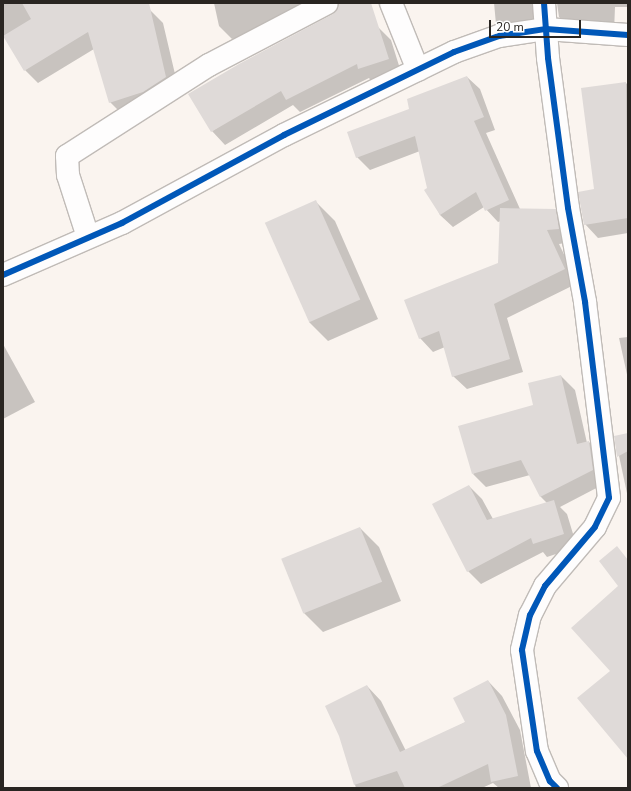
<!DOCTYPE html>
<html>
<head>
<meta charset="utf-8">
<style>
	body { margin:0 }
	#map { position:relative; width:631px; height:791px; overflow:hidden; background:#faf4ef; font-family:"Nunito Sans",sans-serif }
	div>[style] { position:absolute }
	.shadow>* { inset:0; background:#0003 }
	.building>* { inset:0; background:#dfdad8; transform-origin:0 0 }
	.roads { filter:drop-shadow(1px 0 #c0bbb7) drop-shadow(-1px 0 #c0bbb7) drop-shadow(0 1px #c0bbb7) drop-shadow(0 -1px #c0bbb7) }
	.street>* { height:22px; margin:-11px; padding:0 11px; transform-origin:11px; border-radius:11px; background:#fefdfd }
	.cycleway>* { height:6px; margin:-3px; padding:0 3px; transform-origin:3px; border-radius:3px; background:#0057b8 }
	span { translate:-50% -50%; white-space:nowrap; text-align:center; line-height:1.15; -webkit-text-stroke:3.5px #fff; paint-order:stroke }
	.frame { position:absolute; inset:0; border:4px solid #292521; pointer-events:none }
	.scale { position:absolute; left:489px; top:20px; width:92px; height:18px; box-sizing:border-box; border:2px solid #292521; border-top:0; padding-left:5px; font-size:12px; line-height:14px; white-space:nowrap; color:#292521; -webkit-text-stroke:3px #fff; paint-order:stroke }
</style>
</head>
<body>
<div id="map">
	<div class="shadow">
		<i style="clip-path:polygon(3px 3px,143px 3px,163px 23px,179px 91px,123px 115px,110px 102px,94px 49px,38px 83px,25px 70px,3px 34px)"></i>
		<i style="clip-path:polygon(214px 3px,338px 3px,338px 4px,295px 25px,232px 39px,219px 26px)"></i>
		<i style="clip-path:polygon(494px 3px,555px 3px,544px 30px,508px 36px,496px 24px)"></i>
		<i style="clip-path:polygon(557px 3px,628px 3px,628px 7px,615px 7px,614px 32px,571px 29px,559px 17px)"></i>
		<i style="clip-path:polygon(377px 26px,391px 40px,401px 72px,372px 82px,369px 78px,300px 112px,293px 105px,225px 145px,212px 131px)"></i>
		<i style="clip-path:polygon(467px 77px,480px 89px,495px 130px,486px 133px,520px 209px,555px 210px,569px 224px,572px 242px,559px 244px,578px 283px,507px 318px,523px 372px,467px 389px,453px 376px,445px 347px,433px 352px,420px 338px,499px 263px,501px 221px,498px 222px,484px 207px,453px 227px,440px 215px,428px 189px,420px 151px,370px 170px,357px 157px,411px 110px)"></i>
		<i style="clip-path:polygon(626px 83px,628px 85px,628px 233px,598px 238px,585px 224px)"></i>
		<i style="clip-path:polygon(316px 202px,335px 221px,378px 319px,328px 341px,309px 322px)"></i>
		<i style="clip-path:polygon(628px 337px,628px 379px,619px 338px)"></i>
		<i style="clip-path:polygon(3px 344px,35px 402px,3px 419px)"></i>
		<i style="clip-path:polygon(561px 376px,575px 390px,587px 443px,589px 442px,603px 456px,606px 483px,560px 507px,567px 514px,577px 547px,547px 557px,543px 552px,481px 584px,468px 571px,469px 486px,482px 499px,493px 519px,547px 503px,541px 497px,530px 475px,486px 487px,473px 474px)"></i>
		<i style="clip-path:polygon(628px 434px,628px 498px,615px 437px)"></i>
		<i style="clip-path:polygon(360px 528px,379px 547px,401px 601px,323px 632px,304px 613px)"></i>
		<i style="clip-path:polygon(488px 681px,502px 696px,520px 730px,531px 788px,499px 788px,493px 783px,482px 788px,356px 788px,340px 735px,367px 686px,381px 701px,406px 751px,466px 722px)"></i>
	</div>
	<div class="building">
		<i style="clip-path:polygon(22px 3px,149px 3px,166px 77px,143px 92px,109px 103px,88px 32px,24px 71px,3px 36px,31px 19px)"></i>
		<i style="clip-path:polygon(340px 3px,371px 3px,389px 59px,358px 69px,357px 64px,286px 100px,281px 91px,211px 132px,188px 94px,239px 64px,333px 14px)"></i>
		<i style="clip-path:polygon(467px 76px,484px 117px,474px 121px,509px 200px,485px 211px,476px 192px,440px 215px,424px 190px,427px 188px,415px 136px,356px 158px,347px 132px,409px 109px,407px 99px)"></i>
		<i style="clip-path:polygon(626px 82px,628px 218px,584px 225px,578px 192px,594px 189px,581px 88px)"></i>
		<i style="left:316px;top:200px;width:109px;height:56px;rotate:66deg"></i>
		<i style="clip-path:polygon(500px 208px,556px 209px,559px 229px,547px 230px,565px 269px,494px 304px,510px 359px,452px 377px,439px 331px,419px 339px,404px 300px,498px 263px)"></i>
		<i style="clip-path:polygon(561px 375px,577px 444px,589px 441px,593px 470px,540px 497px,521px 460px,472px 474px,458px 426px,533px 405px,528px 383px)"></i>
		<i style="clip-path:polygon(628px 433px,628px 451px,617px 457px,614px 436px)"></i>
		<i style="clip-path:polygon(469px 485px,487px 520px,554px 500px,564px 534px,533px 544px,531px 538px,467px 572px,432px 504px)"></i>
		<i style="left:360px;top:527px;width:59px;height:85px;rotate:68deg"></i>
		<i style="clip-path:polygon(617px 546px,628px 560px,628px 759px,577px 698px,610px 671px,571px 628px,618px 586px,599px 561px)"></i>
		<i style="clip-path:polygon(488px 680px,506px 715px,518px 776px,491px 782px,488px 764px,437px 788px,405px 788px,397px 771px,354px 785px,339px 736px,325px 706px,367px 685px,400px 752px,465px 722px,453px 698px)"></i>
	</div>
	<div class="roads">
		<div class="street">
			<i style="left:391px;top:3px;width:72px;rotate:68.1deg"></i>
			<i style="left:544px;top:3px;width:55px;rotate:85.8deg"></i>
			<i style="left:548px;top:58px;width:151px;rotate:82.4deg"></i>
			<i style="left:568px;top:208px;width:96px;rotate:79.7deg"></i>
			<i style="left:585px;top:302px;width:197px;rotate:83deg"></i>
			<i style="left:609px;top:498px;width:32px;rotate:116deg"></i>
			<i style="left:595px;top:527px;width:77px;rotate:130.3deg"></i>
			<i style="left:545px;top:586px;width:33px;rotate:117deg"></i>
			<i style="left:530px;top:615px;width:36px;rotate:103deg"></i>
			<i style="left:522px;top:650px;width:102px;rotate:81.6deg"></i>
			<i style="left:537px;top:751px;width:33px;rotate:67deg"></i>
			<i style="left:550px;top:781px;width:10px;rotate:45deg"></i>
			<i style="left:88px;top:237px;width:65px;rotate:-107.9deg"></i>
			<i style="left:68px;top:175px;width:19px;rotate:-93deg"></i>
			<i style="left:67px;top:156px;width:169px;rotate:-32.7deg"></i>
			<i style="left:209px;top:65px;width:133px;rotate:-27.7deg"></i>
			<i style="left:3px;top:275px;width:130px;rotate:-23.6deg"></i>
			<i style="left:122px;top:223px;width:184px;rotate:-28.5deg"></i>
			<i style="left:284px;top:135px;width:189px;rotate:-26deg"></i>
			<i style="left:454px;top:52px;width:48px;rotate:-19.6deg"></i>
			<i style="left:499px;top:36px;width:48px;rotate:-8.5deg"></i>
			<i style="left:546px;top:29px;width:82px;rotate:4.2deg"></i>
		</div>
	</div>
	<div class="cycleway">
		<i style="left:544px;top:3px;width:55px;rotate:85.8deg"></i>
		<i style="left:548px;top:58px;width:151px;rotate:82.4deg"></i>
		<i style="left:568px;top:208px;width:96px;rotate:79.7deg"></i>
		<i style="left:585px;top:302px;width:197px;rotate:83deg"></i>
		<i style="left:609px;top:498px;width:32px;rotate:116deg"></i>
		<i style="left:595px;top:527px;width:77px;rotate:130.3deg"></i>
		<i style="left:545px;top:586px;width:33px;rotate:117deg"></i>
		<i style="left:530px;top:615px;width:36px;rotate:103deg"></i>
		<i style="left:522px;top:650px;width:102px;rotate:81.6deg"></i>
		<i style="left:537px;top:751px;width:33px;rotate:67deg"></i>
		<i style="left:550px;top:781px;width:10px;rotate:45deg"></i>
		<i style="left:3px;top:275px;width:130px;rotate:-23.6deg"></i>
		<i style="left:122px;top:223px;width:184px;rotate:-28.5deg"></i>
		<i style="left:284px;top:135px;width:189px;rotate:-26deg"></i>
		<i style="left:454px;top:52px;width:48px;rotate:-19.6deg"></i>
		<i style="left:499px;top:36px;width:48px;rotate:-8.5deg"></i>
		<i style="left:546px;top:29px;width:82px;rotate:4.2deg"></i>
	</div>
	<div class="frame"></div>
	<div class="scale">20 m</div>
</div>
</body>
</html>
